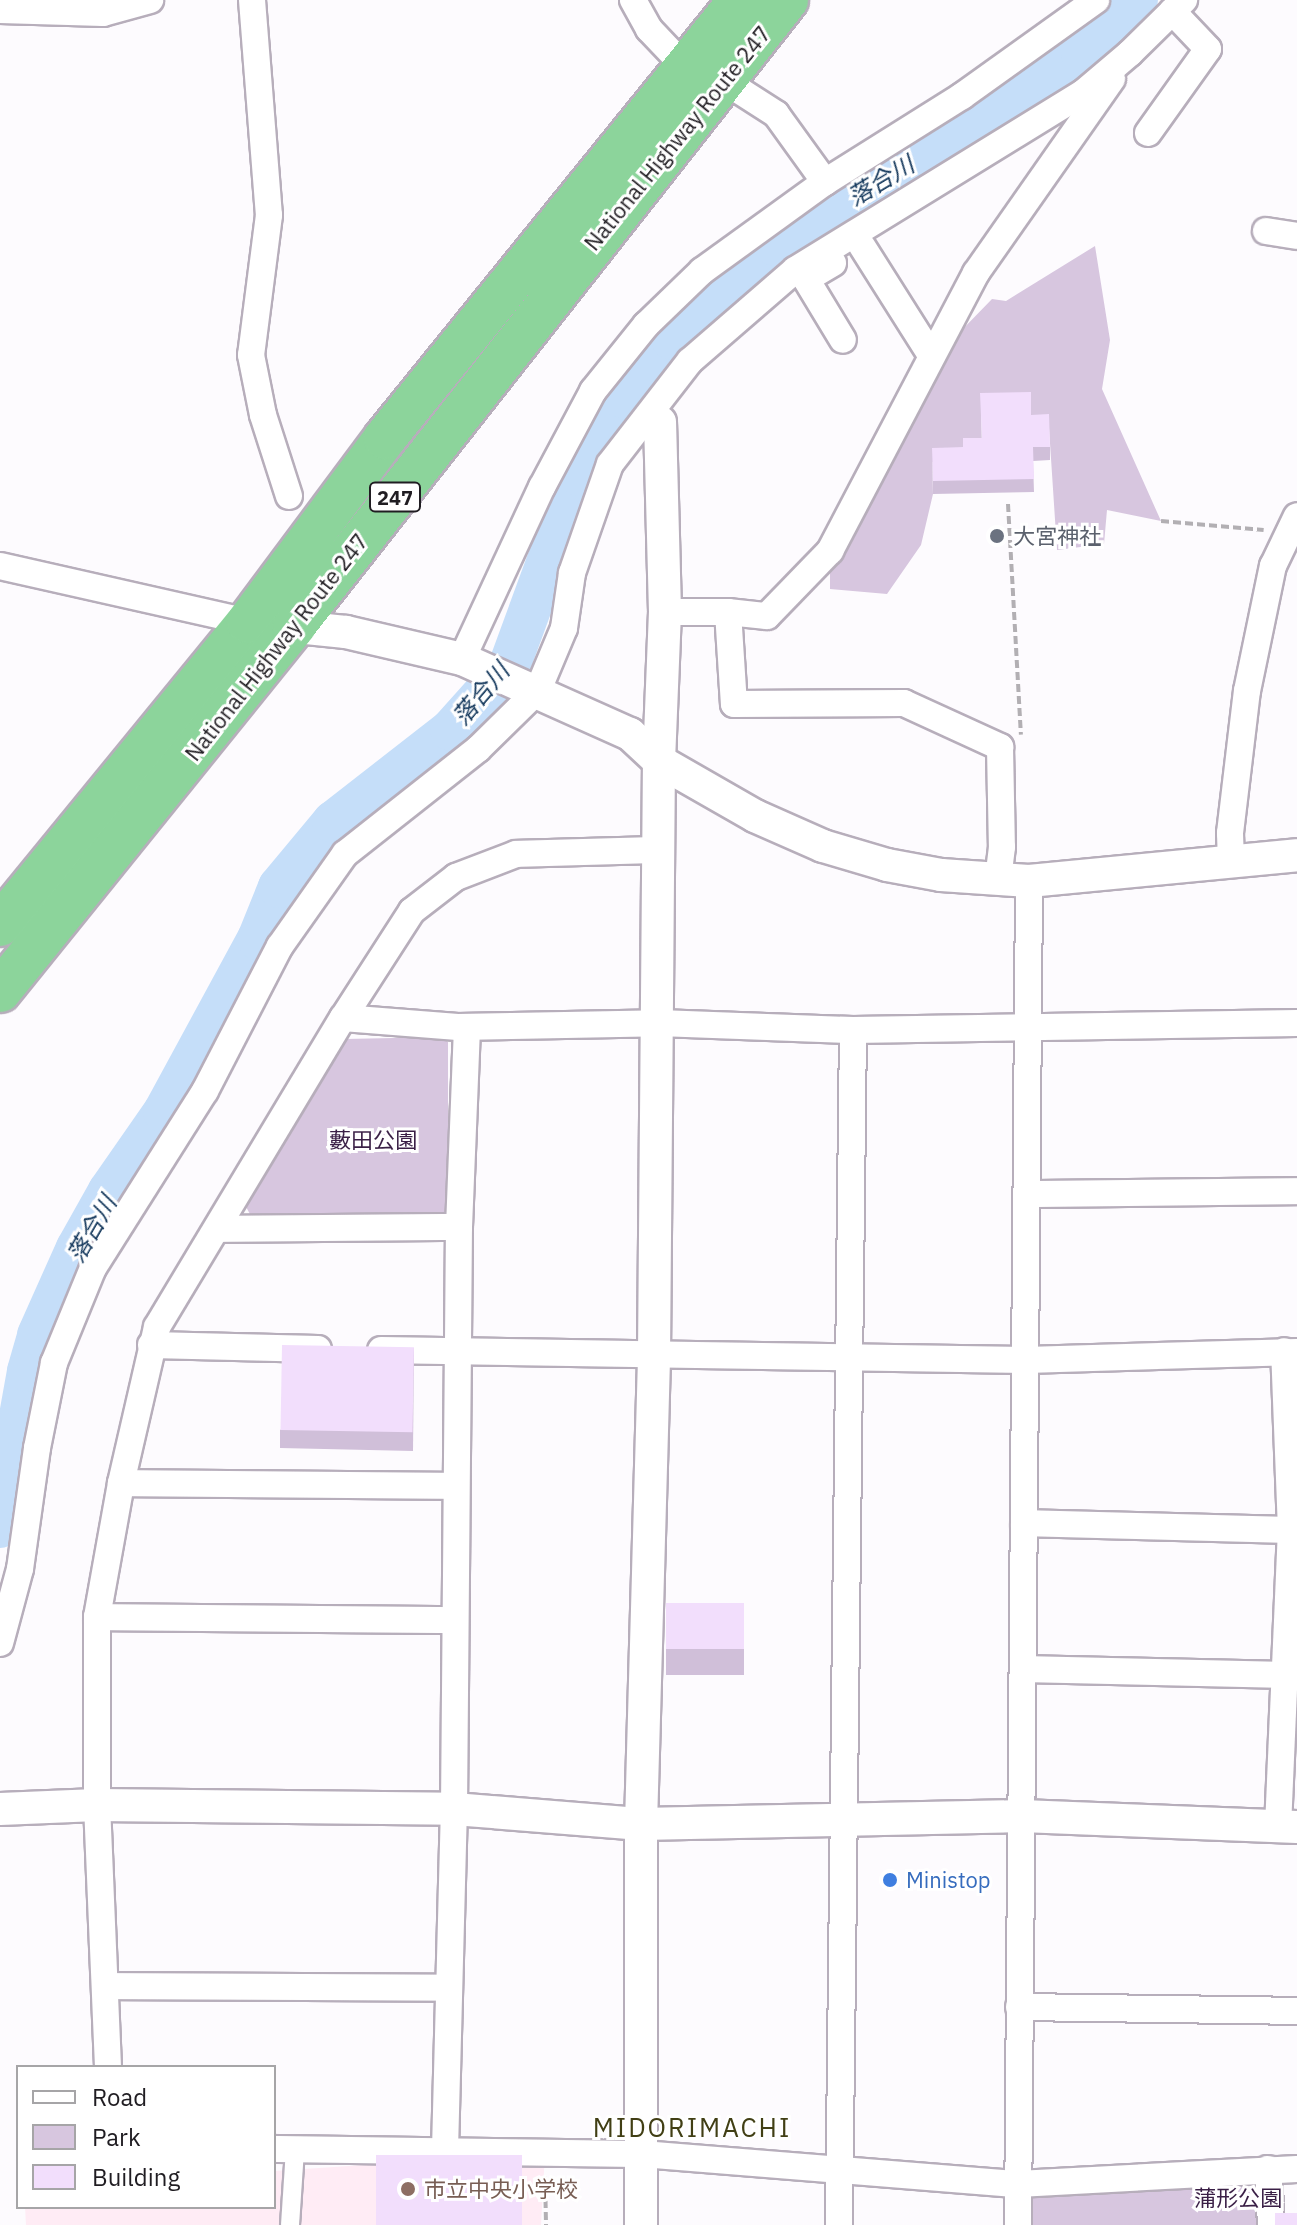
<!DOCTYPE html>
<html>
<head>
<meta charset="utf-8">
<style>
	body { margin:0 }
	#map { position:relative; width:1297px; height:2225px; overflow:hidden; background:#fdfbfe; font-family:"IBM Plex Sans","Noto Sans JP",sans-serif }
	div>[style] { position:absolute }
	.education>* { inset:0; background:#ffecf5 }
	.green>* { inset:0; background:#d7c6df }
	.river>* { height:42px; margin:-21px; padding:0 21px; transform-origin:21px; border-radius:21px; background:#c5def9 }
	.path>* { height:4px; margin-top:-2px; transform-origin:0; background:repeating-linear-gradient(90deg,#b2afb3 0 8px,transparent 0 12px) }
	.roads { filter:drop-shadow(2px 0 #b7aebb) drop-shadow(-2px 0 #b7aebb) drop-shadow(0 2px #b7aebb) drop-shadow(0 -2px #b7aebb) }
	.pedestrian>* { height:18px; margin:-9px; padding:0 9px; transform-origin:9px; border-radius:9px; background:#fff }
	.minor>* { height:26px; margin:-13px; padding:0 13px; transform-origin:13px; border-radius:13px; background:#fff }
	.tertiary>* { height:32px; margin:-16px; padding:0 16px; transform-origin:16px; border-radius:16px; background:#fff }
	.trunk>* { height:42px; margin:-21px; padding:0 21px; transform-origin:21px; border-radius:21px; background:#8cd49b }
	.wall>* { inset:0; background:#d0bfd9; transform-origin:0 0 }
	.building>* { inset:0; background:#f2defc; transform-origin:0 0 }
	.dots>* { width:22px; height:22px; translate:-50% -50%; box-sizing:border-box; border:4px solid #fff; border-radius:50% }
	span { translate:-50% -50%; white-space:nowrap; text-align:center; line-height:1.15; -webkit-text-stroke:6px #fff; paint-order:stroke }
	.shield-label span { padding:2px 6px; background:#fff; border:2px solid; border-radius:6px; -webkit-text-stroke-width:0 }
	.shield-label { font-size:20px; color:#201d22; font-weight:700 }
	.street-label { font-size:22px; color:#201d22 }
	.worship-label { font-size:22px; color:#5b616d }
	.left { translate:0 -50%; text-align:left }
	.park-label { font-size:22px; color:#3a1f46 }
	.shop-label { font-size:22px; color:#366cbe }
	.education-label { font-size:22px; color:#785e54 }
	.water-label { font-size:24px; color:#14385c; font-style:italic }
	.quarter-label { font-size:26px; color:#413f15; letter-spacing:2px }
	.legend { position:absolute; left:16px; top:2065px; width:260px; height:144px; box-sizing:border-box; background:#fff; border:2px solid #a6a5a7; margin:0; padding:10px 14px; list-style:none; font-size:24px; color:#201d22 }
	.legend li { display:flex; align-items:center; gap:16px; height:40px }
	.legend b { width:40px; border:2px solid #a6a5a7 }
</style>
</head>
<body>
<div id="map">
	<div class="education">
		<i style="clip-path:polygon(545px 2153px,541px 2225px,26px 2225px,25px 2207px,274px 2207px,274px 2171px)"></i>
	</div>
	<div class="green">
		<i style="clip-path:polygon(1095px 246px,1110px 340px,1102px 389px,1161px 521px,1107px 510px,1104px 544px,1057px 550px,1049px 428px,981px 407px,982px 451px,932px 462px,933px 494px,921px 545px,887px 594px,830px 589px,830px 551px,922px 371px,992px 299px,1006px 301px)"></i>
		<i style="clip-path:polygon(441px 1037px,448px 1042px,448px 1215px,251px 1216px,245px 1205px,345px 1039px)"></i>
		<i style="clip-path:polygon(1268px 2169px,1271px 2225px,1018px 2225px,1018px 2184px)"></i>
	</div>
	<div class="river">
		<i style="left:0;top:1527px;width:158px;rotate:-79.8deg"></i>
		<i style="left:28px;top:1371px;width:37px;rotate:-74deg"></i>
		<i style="left:38px;top:1335px;width:95px;rotate:-65.9deg"></i>
		<i style="left:77px;top:1248px;width:65px;rotate:-60.7deg"></i>
		<i style="left:109px;top:1191px;width:96px;rotate:-55.2deg"></i>
		<i style="left:164px;top:1112px;width:197px;rotate:-61.5deg"></i>
		<i style="left:258px;top:939px;width:56px;rotate:-68deg"></i>
		<i style="left:279px;top:887px;width:85px;rotate:-50.3deg"></i>
		<i style="left:333px;top:822px;width:150px;rotate:-37.9deg"></i>
		<i style="left:451px;top:730px;width:89px;rotate:-48.2deg"></i>
		<i style="left:510px;top:664px;width:201px;rotate:-69.9deg"></i>
		<i style="left:579px;top:475px;width:89px;rotate:-61.1deg"></i>
		<i style="left:622px;top:397px;width:77px;rotate:-49.2deg"></i>
		<i style="left:672px;top:339px;width:139px;rotate:-42.4deg"></i>
		<i style="left:775px;top:245px;width:322px;rotate:-31.3deg"></i>
		<i style="left:1050px;top:78px;width:40px;rotate:-37deg"></i>
		<i style="left:1082px;top:54px;width:77px;rotate:-44.5deg"></i>
	</div>
	<div class="path">
		<i style="left:1008px;top:504px;width:231px;rotate:86.8deg"></i>
		<i style="left:1161px;top:521px;width:103px;rotate:5deg"></i>
		<i style="left:545px;top:2176px;width:49px;rotate:88.8deg"></i>
	</div>
	<div class="roads">
		<div class="pedestrian">
			<i style="left:290px;top:2225px;width:75px;rotate:-86.2deg"></i>
		</div>
		<div class="minor">
			<i style="left:252px;top:0;width:216px;rotate:85.5deg"></i>
			<i style="left:269px;top:215px;width:141px;rotate:97.3deg"></i>
			<i style="left:251px;top:355px;width:61px;rotate:78.7deg"></i>
			<i style="left:263px;top:415px;width:85px;rotate:72.2deg"></i>
			<i style="left:633px;top:0;width:33px;rotate:61deg"></i>
			<i style="left:649px;top:29px;width:54px;rotate:46.5deg"></i>
			<i style="left:0;top:10px;width:103px;rotate:1.7deg"></i>
			<i style="left:103px;top:13px;width:49px;rotate:-15.5deg"></i>
			<i style="left:723px;top:80px;width:63px;rotate:32.7deg"></i>
			<i style="left:776px;top:114px;width:84px;rotate:54.2deg"></i>
			<i style="left:1148px;top:133px;width:103px;rotate:-54.5deg"></i>
			<i style="left:1208px;top:49px;width:52px;rotate:-133.5deg"></i>
			<i style="left:1266px;top:231px;width:31px;rotate:9deg"></i>
			<i style="left:862px;top:246px;width:129px;rotate:57.7deg"></i>
			<i style="left:833px;top:263px;width:31px;rotate:149deg"></i>
			<i style="left:806px;top:279px;width:71px;rotate:58.8deg"></i>
			<i style="left:0;top:566px;width:254px;rotate:12.7deg"></i>
			<i style="left:665px;top:612px;width:63px"></i>
			<i style="left:728px;top:612px;width:92px;rotate:86.3deg"></i>
			<i style="left:734px;top:704px;width:170px;rotate:-0.3deg"></i>
			<i style="left:904px;top:703px;width:106px;rotate:24.6deg"></i>
			<i style="left:1000px;top:747px;width:100px;rotate:88.9deg"></i>
			<i style="left:1002px;top:847px;width:31px;rotate:97deg"></i>
			<i style="left:728px;top:612px;width:39px;rotate:6deg"></i>
			<i style="left:767px;top:616px;width:91px;rotate:-45.9deg"></i>
			<i style="left:830px;top:551px;width:314px;rotate:-62.3deg"></i>
			<i style="left:976px;top:273px;width:237px;rotate:-55deg"></i>
			<i style="left:462px;top:659px;width:190px;rotate:-65.1deg"></i>
			<i style="left:542px;top:487px;width:109px;rotate:-62deg"></i>
			<i style="left:593px;top:391px;width:85px;rotate:-51.2deg"></i>
			<i style="left:646px;top:325px;width:78px;rotate:-44deg"></i>
			<i style="left:702px;top:271px;width:152px;rotate:-35.9deg"></i>
			<i style="left:825px;top:182px;width:162px;rotate:-32.1deg"></i>
			<i style="left:962px;top:96px;width:165px;rotate:-35.6deg"></i>
			<i style="left:1231px;top:862px;width:29px;rotate:-92deg"></i>
			<i style="left:1230px;top:833px;width:143px;rotate:-83.2deg"></i>
			<i style="left:1247px;top:691px;width:128px;rotate:-78.3deg"></i>
			<i style="left:1273px;top:566px;width:55px;rotate:-64.4deg"></i>
			<i style="left:343px;top:1018px;width:115px;rotate:4.5deg"></i>
			<i style="left:458px;top:1027px;width:201px;rotate:-1.1deg"></i>
			<i style="left:659px;top:1023px;width:194px;rotate:2.1deg"></i>
			<i style="left:853px;top:1030px;width:444px;rotate:-0.9deg"></i>
			<i style="left:1027px;top:1194px;width:270px;rotate:-0.6deg"></i>
			<i style="left:217px;top:1229px;width:242px;rotate:-0.5deg"></i>
			<i style="left:151px;top:1345px;width:167px;rotate:1.4deg"></i>
			<i style="left:381px;top:1350px;width:645px;rotate:0.89deg"></i>
			<i style="left:1026px;top:1360px;width:271px;rotate:-1.7deg"></i>
			<i style="left:121px;top:1483px;width:334px;rotate:0.5deg"></i>
			<i style="left:1024px;top:1523px;width:273px;rotate:1.5deg"></i>
			<i style="left:97px;top:1617px;width:357px;rotate:0.5deg"></i>
			<i style="left:0;top:1643px;width:77px;rotate:-74.9deg"></i>
			<i style="left:20px;top:1569px;width:122px;rotate:-82deg"></i>
			<i style="left:37px;top:1448px;width:87px;rotate:-78.7deg"></i>
			<i style="left:54px;top:1363px;width:103px;rotate:-67.7deg"></i>
			<i style="left:93px;top:1268px;width:209px;rotate:-57.7deg"></i>
			<i style="left:205px;top:1091px;width:163px;rotate:-62.7deg"></i>
			<i style="left:280px;top:946px;width:113px;rotate:-54.8deg"></i>
			<i style="left:345px;top:854px;width:169px;rotate:-38.3deg"></i>
			<i style="left:478px;top:749px;width:84px;rotate:-44.5deg"></i>
			<i style="left:538px;top:690px;width:67px;rotate:-67.2deg"></i>
			<i style="left:564px;top:628px;width:56px;rotate:-81.7deg"></i>
			<i style="left:572px;top:573px;width:115px;rotate:-70.8deg"></i>
			<i style="left:610px;top:464px;width:130px;rotate:-52.2deg"></i>
			<i style="left:690px;top:361px;width:139px;rotate:-40.9deg"></i>
			<i style="left:795px;top:270px;width:338px;rotate:-31.6deg"></i>
			<i style="left:1083px;top:93px;width:62px;rotate:-40.4deg"></i>
			<i style="left:1130px;top:53px;width:76px;rotate:-44.5deg"></i>
			<i style="left:1024px;top:1669px;width:273px;rotate:1.3deg"></i>
			<i style="left:1278px;top:1827px;width:297px;rotate:-87.5deg"></i>
			<i style="left:1291px;top:1530px;width:179px;rotate:-92.2deg"></i>
			<i style="left:105px;top:1986px;width:343px;rotate:0.3deg"></i>
			<i style="left:1019px;top:2007px;width:278px;rotate:0.8deg"></i>
			<i style="left:108px;top:2067px;width:262px;rotate:-92.4deg"></i>
			<i style="left:97px;top:1805px;width:188px;rotate:-90deg"></i>
			<i style="left:97px;top:1617px;width:136px;rotate:-79.8deg"></i>
			<i style="left:121px;top:1483px;width:160px;rotate:-77deg"></i>
			<i style="left:157px;top:1327px;width:361px;rotate:-59deg"></i>
			<i style="left:343px;top:1018px;width:127px;rotate:-57.2deg"></i>
			<i style="left:412px;top:911px;width:56px;rotate:-37.7deg"></i>
			<i style="left:456px;top:877px;width:64px;rotate:-21deg"></i>
			<i style="left:516px;top:854px;width:144px;rotate:-1.6deg"></i>
			<i style="left:274px;top:2149px;width:368px;rotate:0.8deg"></i>
			<i style="left:642px;top:2154px;width:377px;rotate:4.6deg"></i>
			<i style="left:1018px;top:2184px;width:279px;rotate:-3.1deg"></i>
			<i style="left:445px;top:2150px;width:341px;rotate:-88.5deg"></i>
			<i style="left:454px;top:1809px;width:582px;rotate:-89.51deg"></i>
			<i style="left:459px;top:1227px;width:200px;rotate:-87.7deg"></i>
			<i style="left:1268px;top:2169px;width:56px;rotate:86.9deg"></i>
			<i style="left:839px;top:2225px;width:1195px;rotate:-89.33deg"></i>
			<i style="left:1018px;top:2225px;width:1344px;rotate:-89.53deg"></i>
		</div>
		<div class="tertiary">
			<i style="left:277px;top:625px;width:69px;rotate:5.8deg"></i>
			<i style="left:346px;top:632px;width:119px;rotate:13.1deg"></i>
			<i style="left:462px;top:659px;width:184px;rotate:24.1deg"></i>
			<i style="left:630px;top:734px;width:40px;rotate:43deg"></i>
			<i style="left:659px;top:761px;width:111px;rotate:29.8deg"></i>
			<i style="left:755px;top:816px;width:74px;rotate:23.8deg"></i>
			<i style="left:823px;top:846px;width:67px;rotate:16.5deg"></i>
			<i style="left:887px;top:865px;width:55px;rotate:10.5deg"></i>
			<i style="left:941px;top:875px;width:88px;rotate:3.9deg"></i>
			<i style="left:1029px;top:881px;width:269px;rotate:-5.5deg"></i>
			<i style="left:0;top:1809px;width:97px;rotate:-2.4deg"></i>
			<i style="left:97px;top:1805px;width:357px;rotate:0.6deg"></i>
			<i style="left:454px;top:1809px;width:188px;rotate:4.6deg"></i>
			<i style="left:641px;top:1824px;width:381px;rotate:-1.2deg"></i>
			<i style="left:1022px;top:1816px;width:275px;rotate:2.3deg"></i>
			<i style="left:641px;top:2225px;width:401px;rotate:-90deg"></i>
			<i style="left:641px;top:1824px;width:469px;rotate:-88.4deg"></i>
			<i style="left:654px;top:1355px;width:594px;rotate:-89.52deg"></i>
			<i style="left:659px;top:761px;width:149px;rotate:-87.7deg"></i>
			<i style="left:665px;top:612px;width:190px;rotate:-91.5deg"></i>
		</div>
		<div class="trunk">
			<i style="left:0;top:925px;width:392px;rotate:-50.7deg"></i>
			<i style="left:248px;top:622px;width:229px;rotate:-53.3deg"></i>
			<i style="left:385px;top:438px;width:564px;rotate:-50.98deg"></i>
			<i style="left:0;top:991px;width:469px;rotate:-51.1deg"></i>
			<i style="left:294px;top:626px;width:797px;rotate:-51.78deg"></i>
		</div>
	</div>
	<div class="wall">
		<i style="clip-path:polygon(1031px 415px,1050px 447px,1050px 460px,1033px 461px,1034px 492px,933px 494px,932px 448px,963px 447px)"></i>
		<i style="clip-path:polygon(414px 1348px,413px 1451px,280px 1448px,280px 1430px)"></i>
		<i style="left:666px;top:1603px;width:78px;height:72px"></i>
	</div>
	<div class="building">
		<i style="clip-path:polygon(1031px 392px,1031px 415px,1049px 414px,1050px 447px,1033px 447px,1034px 479px,933px 481px,932px 448px,963px 447px,963px 438px,982px 438px,980px 393px)"></i>
		<i style="left:282px;top:1345px;width:132px;height:85px;rotate:1deg"></i>
		<i style="left:666px;top:1603px;width:78px;height:46px"></i>
		<i style="left:376px;top:2155px;width:146px;height:70px"></i>
		<i style="left:1297px;top:2213px;width:12px;height:22px;rotate:90deg"></i>
	</div>
	<div class="dots">
		<i style="left:997px;top:536px;background:#6b7280"></i>
		<i style="left:890px;top:1880px;background:#3f7fe0"></i>
		<i style="left:408px;top:2189px;background:#8d6e63"></i>
	</div>
	<div class="shield-label">
		<span style="left:395px;top:497px">247</span>
	</div>
	<div class="street-label">
		<span style="left:677px;top:138px;rotate:-51deg">National Highway Route 247</span>
		<span style="left:276px;top:647px;rotate:-52deg">National Highway Route 247</span>
	</div>
	<div class="worship-label">
		<span class="left" style="left:1013px;top:536px">大宮神社</span>
	</div>
	<div class="park-label">
		<span style="left:373px;top:1140px">藪田公園</span>
		<span style="left:1238px;top:2198px">蒲形公園</span>
	</div>
	<div class="shop-label">
		<span class="left" style="left:906px;top:1880px">Ministop</span>
	</div>
	<div class="education-label">
		<span class="left" style="left:424px;top:2189px">市立中央小学校</span>
	</div>
	<div class="water-label">
		<span style="left:881px;top:181px;rotate:-31deg">落合川</span>
		<span style="left:481px;top:694px;rotate:-50deg">落合川</span>
		<span style="left:92px;top:1229px;rotate:-60deg">落合川</span>
	</div>
	<div class="quarter-label">
		<span style="left:692px;top:2128px">MIDORIMACHI</span>
	</div>
	<ul class="legend">
	<li><b style="height:10px;background:#fff"></b>Road</li>
	<li><b style="height:22px;background:#d7c6df"></b>Park</li>
	<li><b style="height:22px;background:#f2defc"></b>Building</li>
	</ul>
</div>
</body>
</html>
